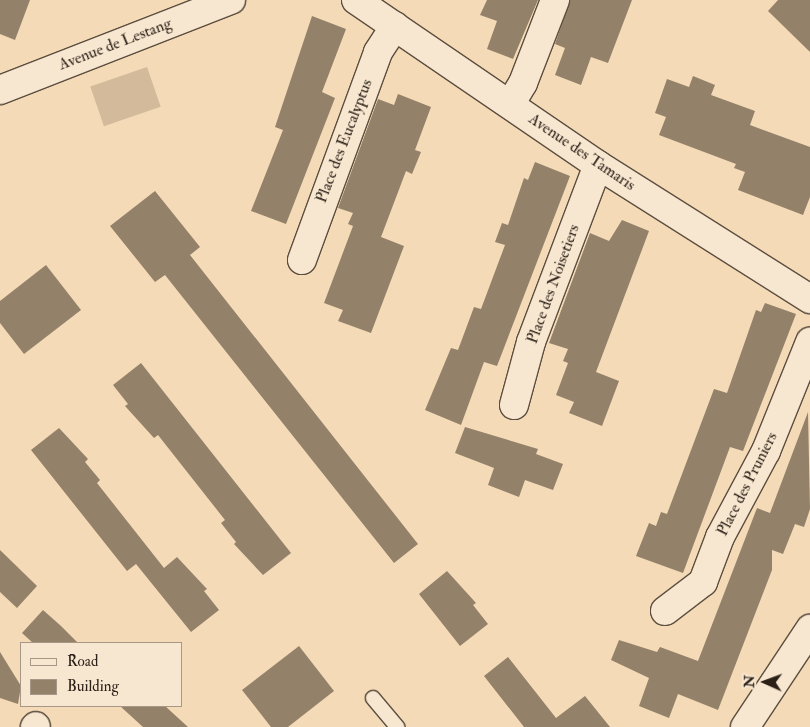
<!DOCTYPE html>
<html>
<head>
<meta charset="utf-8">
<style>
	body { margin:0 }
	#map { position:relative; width:810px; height:727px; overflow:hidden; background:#f4dab6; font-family:"IM FELL Double Pica",serif }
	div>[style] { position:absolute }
	.green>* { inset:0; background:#d2ba9b; transform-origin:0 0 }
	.building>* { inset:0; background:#93816a }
	.roads { filter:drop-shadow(1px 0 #5c4e3f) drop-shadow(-1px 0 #5c4e3f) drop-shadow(0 1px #5c4e3f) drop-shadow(0 -1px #5c4e3f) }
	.service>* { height:14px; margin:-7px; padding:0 7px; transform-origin:7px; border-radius:7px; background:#f8e7d0 }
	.minor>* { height:28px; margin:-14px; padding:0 14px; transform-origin:14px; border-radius:14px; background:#f8e7d0 }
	span { translate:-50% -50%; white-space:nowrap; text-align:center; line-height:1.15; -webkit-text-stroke:4.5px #f8e7d0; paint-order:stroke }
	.street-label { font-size:16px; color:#2a2017 }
	.legend { position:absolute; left:20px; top:642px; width:162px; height:65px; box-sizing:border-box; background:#f8e7d0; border:1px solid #a69786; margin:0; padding:6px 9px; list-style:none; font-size:15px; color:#2a2017 }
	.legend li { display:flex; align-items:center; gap:10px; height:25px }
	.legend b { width:25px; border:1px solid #a69786 }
	.north { position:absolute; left:740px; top:657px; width:50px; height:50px; -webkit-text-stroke:4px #f8e7d0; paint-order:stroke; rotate:272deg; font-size:14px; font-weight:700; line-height:20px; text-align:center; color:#2a2017 }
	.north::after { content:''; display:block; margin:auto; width:18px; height:22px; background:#2a2017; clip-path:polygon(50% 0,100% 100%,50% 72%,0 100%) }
</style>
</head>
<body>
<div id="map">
	<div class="green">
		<i style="left:147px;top:67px;width:42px;height:60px;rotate:71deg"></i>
	</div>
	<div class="building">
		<i style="clip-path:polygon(0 0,30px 0,15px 40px,0 34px)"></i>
		<i style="clip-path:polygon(487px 0,538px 0,513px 59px,487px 49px,497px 21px,480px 15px)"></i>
		<i style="clip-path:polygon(570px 0,632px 0,608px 63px,591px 57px,581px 85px,555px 75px,565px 48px,555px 44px)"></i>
		<i style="clip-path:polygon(778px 0,810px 0,810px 52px,768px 11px)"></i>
		<i style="clip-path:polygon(312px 16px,346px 29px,322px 92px,335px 98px,286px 224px,251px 211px,283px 130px,275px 127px)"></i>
		<i style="clip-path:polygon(693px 76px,715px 85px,711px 95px,755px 111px,750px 125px,810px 147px,810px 197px,803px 215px,738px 190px,745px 172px,734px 168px,736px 164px,659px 135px,666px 117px,655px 113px,667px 79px,689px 87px)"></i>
		<i style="clip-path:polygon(398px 94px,431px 107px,415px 150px,421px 152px,412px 174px,406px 171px,381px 237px,404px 246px,371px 333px,338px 321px,343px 310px,324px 303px,353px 226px,348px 224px,353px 213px,338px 208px,378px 99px,394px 105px)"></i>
		<i style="clip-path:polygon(535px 162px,570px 176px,497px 366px,484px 362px,461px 425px,425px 410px,451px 348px,458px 350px,474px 307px,481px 309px,505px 245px,495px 242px,502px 223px,508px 225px,524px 178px,528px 180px)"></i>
		<i style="clip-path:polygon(155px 191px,200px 247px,190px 255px,418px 544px,394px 563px,165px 275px,155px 282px,110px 226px)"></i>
		<i style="clip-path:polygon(622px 220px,649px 231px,596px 372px,619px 381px,602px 426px,569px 413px,574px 402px,556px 395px,568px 363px,563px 361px,568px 349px,549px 343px,590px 233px,609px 241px)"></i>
		<i style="clip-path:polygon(46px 265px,81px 310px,24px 354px,0 323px,0 301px)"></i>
		<i style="clip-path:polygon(765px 303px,796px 314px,743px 451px,730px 447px,683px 573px,636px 556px,649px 523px,656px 526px,661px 512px,667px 514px,714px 389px,727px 393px,756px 310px,761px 312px)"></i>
		<i style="clip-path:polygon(141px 363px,291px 553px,263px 575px,234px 544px,236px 542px,221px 523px,225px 520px,158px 435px,154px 438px,125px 406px,128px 404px,113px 385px)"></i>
		<i style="clip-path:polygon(808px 412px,810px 509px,804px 527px,795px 524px,783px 554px,772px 550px,772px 570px,718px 710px,678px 694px,669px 718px,639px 706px,649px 678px,611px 660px,619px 640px,657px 652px,660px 647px,698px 661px,757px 508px,770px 513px)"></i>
		<i style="clip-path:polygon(465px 427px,538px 449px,536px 454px,563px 464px,553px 490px,525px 480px,519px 497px,488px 485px,494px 468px,455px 453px)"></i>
		<i style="clip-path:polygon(59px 428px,88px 459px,85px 462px,100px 480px,97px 483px,164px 568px,177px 557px,207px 589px,204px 591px,219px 610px,191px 632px,136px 564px,127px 571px,31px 450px)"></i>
		<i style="clip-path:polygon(0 550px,37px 586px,17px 608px,0 592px)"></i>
		<i style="clip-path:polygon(447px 571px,476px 603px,473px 605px,488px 624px,460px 646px,419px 594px)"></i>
		<i style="clip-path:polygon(43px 610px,61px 626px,78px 643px,33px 643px,22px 633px)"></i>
		<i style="clip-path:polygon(299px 646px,334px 691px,288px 727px,271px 727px,242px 690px)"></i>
		<i style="clip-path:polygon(0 652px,21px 686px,18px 704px,0 698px)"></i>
		<i style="clip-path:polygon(508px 657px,556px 718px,585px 696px,610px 727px,524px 727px,484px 676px)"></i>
		<i style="clip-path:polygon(120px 706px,165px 706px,188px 727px,143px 727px)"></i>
	</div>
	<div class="roads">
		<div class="service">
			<i style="left:373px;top:698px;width:38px;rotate:50deg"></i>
		</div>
		<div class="minor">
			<i style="left:356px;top:0;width:293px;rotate:34.3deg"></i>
			<i style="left:598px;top:165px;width:251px;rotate:32.3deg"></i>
			<i style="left:0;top:90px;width:248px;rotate:-21.3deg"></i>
			<i style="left:511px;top:103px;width:23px;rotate:-59deg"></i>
			<i style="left:523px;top:83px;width:89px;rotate:-68.9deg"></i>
			<i style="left:302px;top:260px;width:221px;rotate:-69.9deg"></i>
			<i style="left:378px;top:52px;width:31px;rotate:-57deg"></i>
			<i style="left:514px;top:405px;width:65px;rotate:-74.9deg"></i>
			<i style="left:531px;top:342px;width:189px;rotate:-69.3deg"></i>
			<i style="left:665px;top:611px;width:48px;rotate:-37.3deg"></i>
			<i style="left:703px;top:582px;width:48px;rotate:-69.3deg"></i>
			<i style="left:720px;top:537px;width:98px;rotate:-61.9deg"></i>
			<i style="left:766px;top:451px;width:118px;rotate:-68deg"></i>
			<i style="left:35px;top:727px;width:1px;rotate:-45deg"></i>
			<i style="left:745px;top:727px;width:118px;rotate:-56.4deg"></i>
		</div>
	</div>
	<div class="street-label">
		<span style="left:115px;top:44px;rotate:-21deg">Avenue de Lestang</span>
		<span style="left:344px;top:141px;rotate:-69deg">Place des Eucalyptus</span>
		<span style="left:582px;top:152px;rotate:34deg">Avenue des Tamaris</span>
		<span style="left:553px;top:284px;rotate:-70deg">Place des Noisetiers</span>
		<span style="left:747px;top:484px;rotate:-63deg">Place des Pruniers</span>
	</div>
	<ul class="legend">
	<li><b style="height:6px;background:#f8e7d0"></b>Road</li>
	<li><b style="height:14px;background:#93816a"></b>Building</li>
	</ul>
	<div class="north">N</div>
</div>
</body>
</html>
